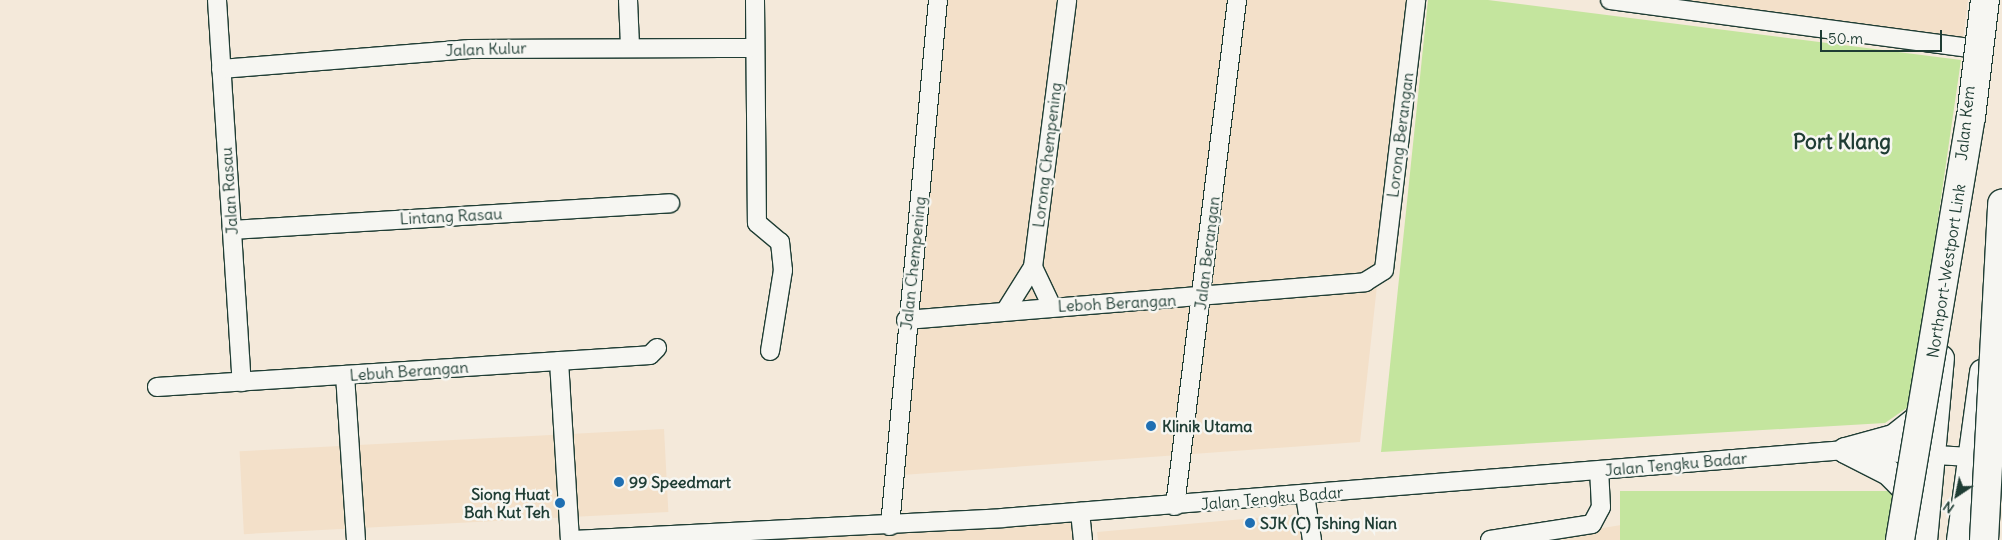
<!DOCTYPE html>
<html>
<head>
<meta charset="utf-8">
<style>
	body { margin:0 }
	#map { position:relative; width:2002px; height:540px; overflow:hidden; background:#f4e9da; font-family:Delius,sans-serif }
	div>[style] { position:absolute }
	.built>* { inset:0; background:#f3e0c9; transform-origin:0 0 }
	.green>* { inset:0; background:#c4e59e; transform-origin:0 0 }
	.roads { filter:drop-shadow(1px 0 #1f3d34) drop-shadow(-1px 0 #1f3d34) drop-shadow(0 1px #1f3d34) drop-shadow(0 -1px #1f3d34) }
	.minor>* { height:18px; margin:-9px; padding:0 9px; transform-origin:9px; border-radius:9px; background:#f6f6f2 }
	.secondary>* { height:25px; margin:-12.5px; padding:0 12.5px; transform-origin:12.5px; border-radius:12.5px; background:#f6f6f2 }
	.bridges { filter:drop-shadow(1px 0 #1f3d34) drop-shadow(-1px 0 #1f3d34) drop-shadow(0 1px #1f3d34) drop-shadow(0 -1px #1f3d34) }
	.primary-bridge>* { height:28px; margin:-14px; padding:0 14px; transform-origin:14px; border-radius:14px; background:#f6f6f2 }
	.dots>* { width:14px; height:14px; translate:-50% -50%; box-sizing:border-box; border:2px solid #f6f6f2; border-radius:50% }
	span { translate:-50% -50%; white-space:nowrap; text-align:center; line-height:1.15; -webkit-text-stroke:5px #f6f6f2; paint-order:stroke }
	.street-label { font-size:16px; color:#1f3d34 }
	.poi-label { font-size:16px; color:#1f3d34; font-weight:700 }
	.left { translate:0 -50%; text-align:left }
	.right { translate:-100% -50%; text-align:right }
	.district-label { font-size:21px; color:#1f3d34; font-weight:700 }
	.north { position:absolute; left:1932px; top:470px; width:50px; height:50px; -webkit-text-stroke:4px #f6f6f2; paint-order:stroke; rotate:214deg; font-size:14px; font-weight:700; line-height:20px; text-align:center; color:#1f3d34 }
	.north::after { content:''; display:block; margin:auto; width:18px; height:22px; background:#1f3d34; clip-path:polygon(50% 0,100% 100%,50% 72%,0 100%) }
	.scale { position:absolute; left:1820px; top:30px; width:122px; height:22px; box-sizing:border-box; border:2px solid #1f3d34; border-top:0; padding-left:6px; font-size:15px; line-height:18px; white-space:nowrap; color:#1f3d34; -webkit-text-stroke:4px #f6f6f2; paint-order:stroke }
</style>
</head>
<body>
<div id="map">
	<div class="built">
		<i style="clip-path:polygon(944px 0,1408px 0,1360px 442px,902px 475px)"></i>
		<i style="clip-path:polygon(1667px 0,1968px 0,1963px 39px)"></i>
		<i style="left:664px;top:429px;width:83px;height:425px;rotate:87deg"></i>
		<i style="clip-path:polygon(1300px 514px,1304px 540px,1098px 540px,1097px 532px)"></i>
		<i style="clip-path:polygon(1074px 519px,1077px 540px,690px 540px)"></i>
		<i style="clip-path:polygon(1621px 525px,1624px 540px,1530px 540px)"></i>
	</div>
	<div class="green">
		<i style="clip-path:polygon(1428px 0,1488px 0,1961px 60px,1911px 405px,1885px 423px,1381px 452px)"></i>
		<i style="left:1620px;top:491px;width:274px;height:50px"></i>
	</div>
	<div class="roads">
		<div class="minor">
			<i style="left:217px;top:0;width:383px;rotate:86.3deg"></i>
			<i style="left:628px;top:0;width:45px;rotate:87.5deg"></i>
			<i style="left:755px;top:0;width:223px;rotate:89.5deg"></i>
			<i style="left:757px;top:223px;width:30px;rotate:40deg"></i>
			<i style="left:780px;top:242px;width:28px;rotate:84deg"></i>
			<i style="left:783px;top:270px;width:82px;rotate:99.1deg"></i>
			<i style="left:1610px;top:0;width:365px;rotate:7.6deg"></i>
			<i style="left:221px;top:69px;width:250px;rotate:-4.6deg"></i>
			<i style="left:470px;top:49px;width:282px;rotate:-0.2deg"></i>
			<i style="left:232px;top:230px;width:439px;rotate:-3.5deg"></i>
			<i style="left:1052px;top:307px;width:44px;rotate:-115.4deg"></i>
			<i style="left:1033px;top:267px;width:269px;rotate:-82.7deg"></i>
			<i style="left:1006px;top:310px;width:51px;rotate:-57.9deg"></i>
			<i style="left:906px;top:320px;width:461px;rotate:-4.7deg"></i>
			<i style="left:1365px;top:282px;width:22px;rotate:-32deg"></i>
			<i style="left:1384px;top:270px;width:272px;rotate:-83.2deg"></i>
			<i style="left:559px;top:361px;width:179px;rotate:86.5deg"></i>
			<i style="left:345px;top:375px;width:165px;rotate:86.2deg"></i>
			<i style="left:157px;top:387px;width:494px;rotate:-3.7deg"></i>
			<i style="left:650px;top:355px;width:10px;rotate:-45deg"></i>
			<i style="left:1305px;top:495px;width:46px;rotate:81.2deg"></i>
			<i style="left:1175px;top:506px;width:510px;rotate:-83.01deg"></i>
			<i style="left:1080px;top:512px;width:28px;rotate:84deg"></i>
			<i style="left:890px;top:526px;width:528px;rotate:-84.79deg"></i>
			<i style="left:572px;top:540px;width:431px;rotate:-2.9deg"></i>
			<i style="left:1002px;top:518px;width:846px;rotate:-4.61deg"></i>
			<i style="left:1845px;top:450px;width:126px;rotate:3.2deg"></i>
			<i style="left:1490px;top:540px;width:103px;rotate:-8.9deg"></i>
			<i style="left:1592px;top:524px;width:19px;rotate:-62deg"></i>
			<i style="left:1601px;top:507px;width:36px;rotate:-93deg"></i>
		</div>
		<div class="secondary">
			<i style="left:1845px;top:450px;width:50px;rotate:-15.2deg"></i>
			<i style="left:1893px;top:437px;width:31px;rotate:-38deg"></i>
			<i style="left:1917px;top:418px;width:20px;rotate:-66deg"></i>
			<i style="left:1845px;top:450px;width:48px;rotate:27.1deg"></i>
			<i style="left:1888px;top:472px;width:31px;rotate:45deg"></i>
			<i style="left:1910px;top:494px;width:14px;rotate:78deg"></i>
			<i style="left:1924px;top:540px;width:183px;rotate:-84.7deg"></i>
			<i style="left:1959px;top:540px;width:170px;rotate:-82.2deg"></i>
		</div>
	</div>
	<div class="bridges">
		<div class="primary-bridge">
			<i style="left:1900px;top:540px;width:429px;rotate:-80.5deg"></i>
			<i style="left:1971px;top:117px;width:118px;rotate:-83.2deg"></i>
			<i style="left:1984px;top:540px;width:337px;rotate:-86.9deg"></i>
		</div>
	</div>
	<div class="dots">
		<i style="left:1151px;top:426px;background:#1f6fb2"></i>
		<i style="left:619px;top:482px;background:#1f6fb2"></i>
		<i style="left:560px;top:503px;background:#1f6fb2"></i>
		<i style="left:1250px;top:523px;background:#1f6fb2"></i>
	</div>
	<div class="street-label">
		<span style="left:486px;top:49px;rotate:-2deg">Jalan Kulur</span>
		<span style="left:1965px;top:123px;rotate:-84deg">Jalan Kem</span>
		<span style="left:1400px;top:135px;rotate:-83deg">Lorong Berangan</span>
		<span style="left:1047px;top:155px;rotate:-83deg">Lorong Chempening</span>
		<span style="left:229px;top:191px;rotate:-94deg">Jalan Rasau</span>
		<span style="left:451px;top:216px;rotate:-3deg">Lintang Rasau</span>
		<span style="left:1207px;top:253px;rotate:-83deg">Jalan Berangan</span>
		<span style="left:913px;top:263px;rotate:-84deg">Jalan Chempening</span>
		<span style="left:1946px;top:271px;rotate:-81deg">Northport-Westport Link</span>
		<span style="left:1117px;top:303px;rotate:-3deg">Leboh Berangan</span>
		<span style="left:409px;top:371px;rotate:-4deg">Lebuh Berangan</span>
		<span style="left:1676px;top:464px;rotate:-5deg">Jalan Tengku Badar</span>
		<span style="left:1272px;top:498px;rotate:-5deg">Jalan Tengku Badar</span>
	</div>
	<div class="poi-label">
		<span class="left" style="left:1162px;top:426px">Klinik Utama</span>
		<span class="left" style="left:629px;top:482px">99 Speedmart</span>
		<span class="right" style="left:550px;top:503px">Siong Huat<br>Bah Kut Teh</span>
		<span class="left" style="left:1260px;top:523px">SJK (C) Tshing Nian</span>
	</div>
	<div class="district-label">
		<span style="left:1842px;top:142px">Port Klang</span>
	</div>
	<div class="north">N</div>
	<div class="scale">50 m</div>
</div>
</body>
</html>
